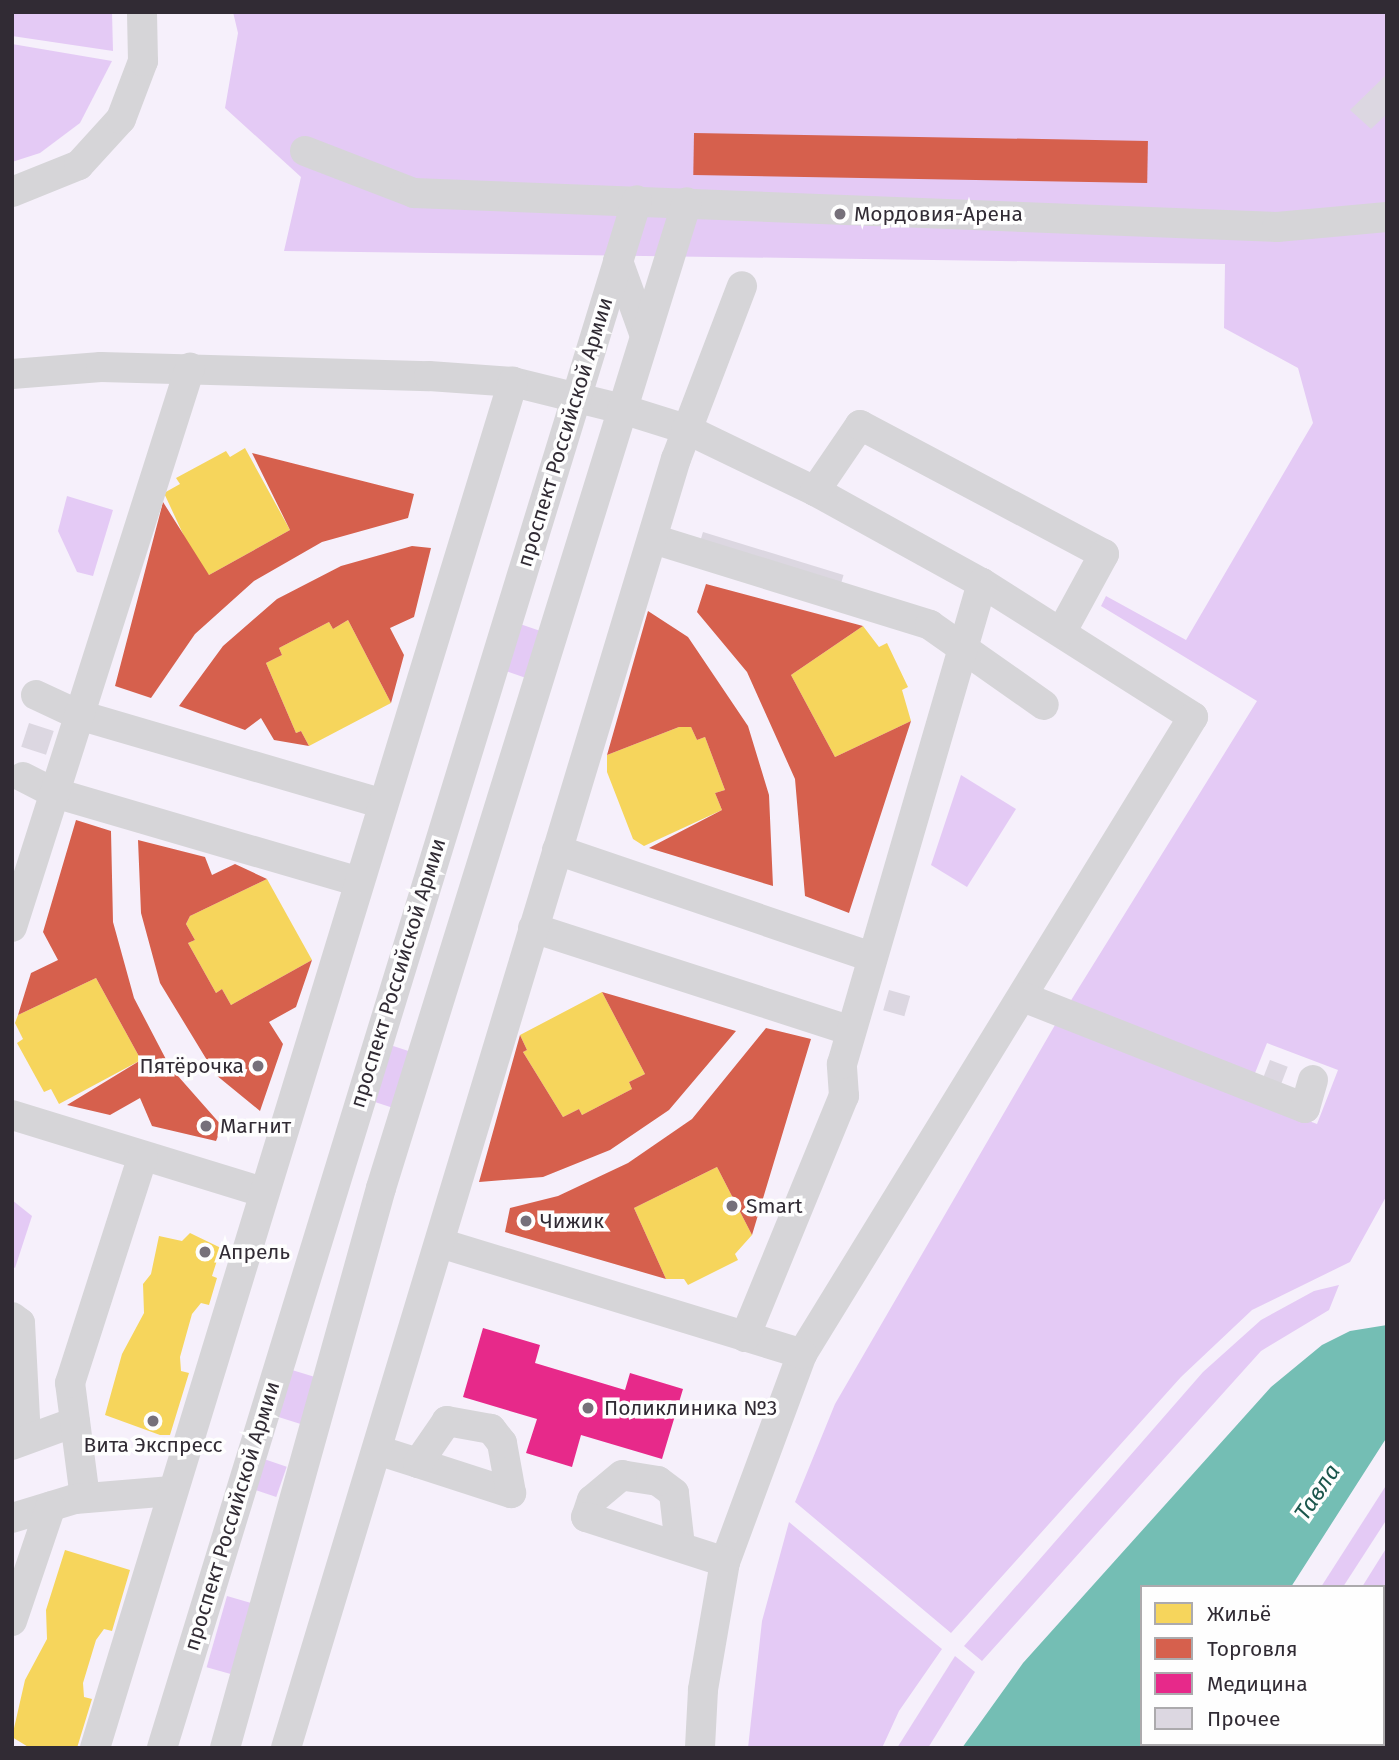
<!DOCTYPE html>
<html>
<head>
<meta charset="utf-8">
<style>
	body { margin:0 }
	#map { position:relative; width:1399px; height:1760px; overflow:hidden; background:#f6f0fb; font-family:"Fira Sans",sans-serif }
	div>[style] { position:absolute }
	.green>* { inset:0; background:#e4caf5; transform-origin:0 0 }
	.water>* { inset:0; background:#74beb4 }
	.homes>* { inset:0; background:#f6d55c }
	.shops>* { inset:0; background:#d6604d; transform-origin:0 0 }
	.health>* { inset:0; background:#e7298a }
	.building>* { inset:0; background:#dcd7e1; transform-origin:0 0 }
	.minor>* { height:30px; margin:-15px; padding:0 15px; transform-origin:15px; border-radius:15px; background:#d6d5d8 }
	.dots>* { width:19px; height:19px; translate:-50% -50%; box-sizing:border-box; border:4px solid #fefefe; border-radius:50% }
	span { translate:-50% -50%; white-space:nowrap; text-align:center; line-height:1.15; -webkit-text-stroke:7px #fefefe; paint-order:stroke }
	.poi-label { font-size:21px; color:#312b34 }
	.left { translate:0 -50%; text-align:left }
	.right { translate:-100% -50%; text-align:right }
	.street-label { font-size:21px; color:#312b34 }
	.water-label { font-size:23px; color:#1b564c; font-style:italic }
	.frame { position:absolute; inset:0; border:14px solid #312b34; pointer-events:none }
	.legend { position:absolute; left:1140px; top:1585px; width:245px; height:161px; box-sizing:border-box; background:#fefefe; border:2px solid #acaaad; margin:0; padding:9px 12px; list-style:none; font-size:21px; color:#312b34 }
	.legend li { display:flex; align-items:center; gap:14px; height:35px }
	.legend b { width:35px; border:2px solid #acaaad }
</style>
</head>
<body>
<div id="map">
	<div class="green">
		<i style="clip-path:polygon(12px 12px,112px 12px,113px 51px,12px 36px)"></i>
		<i style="clip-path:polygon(233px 12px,1387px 12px,1387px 1195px,1350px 1262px,1252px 1310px,1181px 1377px,951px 1633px,795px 1502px,835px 1404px,1055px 1025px,1317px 1124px,1338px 1070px,1267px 1043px,1251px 1083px,1065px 1010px,1257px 701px,1101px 606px,1106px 596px,1186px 640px,1313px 423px,1298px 368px,1224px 328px,1225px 264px,284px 251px,301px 177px,225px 108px,238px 33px)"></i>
		<i style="clip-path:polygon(12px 44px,112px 61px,80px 123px,40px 153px,12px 162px)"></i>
		<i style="clip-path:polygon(67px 496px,113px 510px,93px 576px,77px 572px,58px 531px)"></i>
		<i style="left:520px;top:624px;width:24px;height:49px;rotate:19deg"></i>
		<i style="clip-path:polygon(961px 775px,1016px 809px,967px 887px,931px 865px)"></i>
		<i style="left:387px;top:1044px;width:25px;height:59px;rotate:18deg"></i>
		<i style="clip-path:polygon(12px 1200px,32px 1216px,15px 1268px,12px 1266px)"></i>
		<i style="clip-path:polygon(1339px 1285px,1329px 1310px,1261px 1351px,982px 1661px,964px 1646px,1203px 1372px,1261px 1320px,1314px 1291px)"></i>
		<i style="left:292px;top:1370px;width:24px;height:49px;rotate:17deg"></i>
		<i style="left:264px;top:1459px;width:24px;height:32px;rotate:19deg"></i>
		<i style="clip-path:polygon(1387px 1484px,1387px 1519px,1343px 1587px,1321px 1587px)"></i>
		<i style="clip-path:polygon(789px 1522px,942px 1649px,899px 1711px,882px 1748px,748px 1748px,762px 1621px)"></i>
		<i style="clip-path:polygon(1387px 1547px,1387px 1684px,1383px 1689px,1383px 1587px,1362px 1587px)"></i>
		<i style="left:227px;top:1596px;width:25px;height:74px;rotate:16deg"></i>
		<i style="clip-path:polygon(955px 1656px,975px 1672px,928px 1748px,897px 1748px)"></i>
	</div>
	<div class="water">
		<i style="clip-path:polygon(1387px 1325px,1387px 1437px,1291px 1587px,1142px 1587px,1142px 1744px,1188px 1748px,962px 1748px,1023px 1663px,1271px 1387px,1322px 1345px,1350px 1331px)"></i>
	</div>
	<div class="homes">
		<i style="clip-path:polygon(245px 448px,290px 530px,209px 575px,196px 562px,164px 493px,180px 484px,176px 478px,226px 451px,230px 457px)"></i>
		<i style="clip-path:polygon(348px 620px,391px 703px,309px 746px,301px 731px,296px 733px,266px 663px,282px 655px,279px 648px,329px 622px,333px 629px)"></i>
		<i style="clip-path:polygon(863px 626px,879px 647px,887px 643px,908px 687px,902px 690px,911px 721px,835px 757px,791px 675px)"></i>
		<i style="clip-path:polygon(679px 727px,691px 727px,697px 740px,705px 737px,725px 790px,715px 793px,722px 810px,644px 846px,633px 839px,607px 772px,607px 755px)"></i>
		<i style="clip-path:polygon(267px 879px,312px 960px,231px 1005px,222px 989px,216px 993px,188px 943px,195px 940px,186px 924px,190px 916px)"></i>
		<i style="clip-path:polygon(96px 978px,141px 1060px,59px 1104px,51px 1089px,44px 1092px,17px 1043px,23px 1039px,15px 1023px,18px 1015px)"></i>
		<i style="clip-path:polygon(602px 992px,645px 1074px,629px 1082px,632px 1089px,582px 1115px,579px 1109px,563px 1117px,523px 1052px,527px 1050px,520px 1035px)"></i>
		<i style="clip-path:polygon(717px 1167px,752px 1235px,735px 1254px,738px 1260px,688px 1285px,684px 1279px,666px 1279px,634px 1208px)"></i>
		<i style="clip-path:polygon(190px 1233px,221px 1248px,212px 1276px,217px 1278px,209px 1305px,201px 1303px,192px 1314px,180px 1357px,181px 1371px,189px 1373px,170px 1435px,160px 1435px,105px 1415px,122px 1354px,144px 1313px,143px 1284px,151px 1274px,159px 1236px,182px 1241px)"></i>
		<i style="clip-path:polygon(65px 1550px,130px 1570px,112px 1631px,104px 1629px,96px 1640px,83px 1683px,84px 1697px,92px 1699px,77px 1748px,30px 1748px,12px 1737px,25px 1680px,47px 1639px,46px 1610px)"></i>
	</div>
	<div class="shops">
		<i style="left:694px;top:133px;width:454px;height:42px;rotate:1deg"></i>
		<i style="clip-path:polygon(252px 453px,414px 494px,408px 518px,322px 542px,254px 581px,195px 634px,151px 698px,115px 686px,163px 502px,209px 575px,290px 530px)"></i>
		<i style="clip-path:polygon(412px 546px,431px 548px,414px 617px,390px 628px,404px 655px,391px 703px,348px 620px,333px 629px,329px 622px,279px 648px,282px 655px,266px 663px,296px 733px,301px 731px,309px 746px,274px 740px,261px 718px,245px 730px,179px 706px,223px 646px,277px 599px,341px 566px)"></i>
		<i style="clip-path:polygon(706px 584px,863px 626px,791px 675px,835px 757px,911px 721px,849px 913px,805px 896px,795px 779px,747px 672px,697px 612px)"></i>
		<i style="clip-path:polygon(648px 611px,688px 637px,748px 726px,769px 795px,773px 886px,649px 848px,722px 810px,715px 793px,725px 790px,705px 737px,697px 740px,691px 727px,679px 727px,607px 755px)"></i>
		<i style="clip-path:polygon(76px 820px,111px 831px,113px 922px,134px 998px,170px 1067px,222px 1126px,216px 1141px,152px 1126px,140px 1098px,110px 1115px,67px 1105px,141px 1060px,96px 978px,18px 1015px,31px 973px,58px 960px,43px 932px)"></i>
		<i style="clip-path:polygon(138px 840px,205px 857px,212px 875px,235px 864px,267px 879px,190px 916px,186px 924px,195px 940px,188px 943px,216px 993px,222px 989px,231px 1005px,312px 960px,296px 1007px,269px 1022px,283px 1044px,260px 1111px,216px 1075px,160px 983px,141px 913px)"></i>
		<i style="clip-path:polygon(602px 992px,736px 1031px,669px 1110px,610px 1150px,543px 1177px,479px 1182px,520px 1035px,527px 1050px,523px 1052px,563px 1117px,579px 1109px,582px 1115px,632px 1089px,629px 1082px,645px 1074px)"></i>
		<i style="clip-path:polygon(766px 1028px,811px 1039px,752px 1235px,717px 1167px,634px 1208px,666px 1279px,505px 1232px,510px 1208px,558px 1196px,628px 1163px,692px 1119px)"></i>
	</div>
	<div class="health">
		<i style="clip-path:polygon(483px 1328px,540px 1345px,535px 1363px,625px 1390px,630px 1373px,683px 1389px,662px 1459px,581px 1435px,572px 1467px,526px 1453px,537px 1419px,463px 1397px)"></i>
	</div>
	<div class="building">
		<i style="clip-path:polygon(1387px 74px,1387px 114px,1371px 129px,1350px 110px)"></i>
		<i style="left:703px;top:532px;width:147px;height:20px;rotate:17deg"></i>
		<i style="left:29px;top:723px;width:26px;height:25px;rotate:18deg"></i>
		<i style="left:889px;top:990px;width:22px;height:21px;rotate:16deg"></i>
		<i style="left:1270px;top:1060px;width:19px;height:19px;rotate:21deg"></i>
	</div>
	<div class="minor">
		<i style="left:305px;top:151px;width:117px;rotate:21.1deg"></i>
		<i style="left:414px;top:193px;width:864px;rotate:2.26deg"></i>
		<i style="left:1277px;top:227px;width:110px;rotate:-5.2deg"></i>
		<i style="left:12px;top:192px;width:72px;rotate:-21.9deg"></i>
		<i style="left:79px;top:165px;width:62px;rotate:-47.6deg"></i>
		<i style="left:121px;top:119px;width:62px;rotate:-69.2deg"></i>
		<i style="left:143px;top:61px;width:49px;rotate:-91.2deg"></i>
		<i style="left:618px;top:261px;width:80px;rotate:70.2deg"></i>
		<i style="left:12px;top:374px;width:89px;rotate:-4.5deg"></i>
		<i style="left:101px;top:367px;width:328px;rotate:1.6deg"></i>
		<i style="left:429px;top:376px;width:84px;rotate:4.1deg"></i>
		<i style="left:513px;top:382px;width:112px;rotate:13.9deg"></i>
		<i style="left:622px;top:409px;width:67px;rotate:17.4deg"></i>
		<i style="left:686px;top:429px;width:143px;rotate:25.7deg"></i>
		<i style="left:815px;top:491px;width:191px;rotate:28.9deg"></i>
		<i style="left:982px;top:583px;width:250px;rotate:32.4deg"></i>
		<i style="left:1193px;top:717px;width:747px;rotate:121.54deg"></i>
		<i style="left:802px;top:1354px;width:222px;rotate:110.3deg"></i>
		<i style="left:725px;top:1562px;width:130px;rotate:99.8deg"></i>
		<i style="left:703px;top:1690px;width:58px;rotate:93deg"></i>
		<i style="left:815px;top:491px;width:80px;rotate:-55.7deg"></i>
		<i style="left:860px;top:425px;width:276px;rotate:27.9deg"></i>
		<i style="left:1104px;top:554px;width:88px;rotate:118.6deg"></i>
		<i style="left:653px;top:539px;width:290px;rotate:17.2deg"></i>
		<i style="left:930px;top:625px;width:139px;rotate:35.1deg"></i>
		<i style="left:36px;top:695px;width:47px;rotate:24.9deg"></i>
		<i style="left:79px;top:715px;width:317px;rotate:16.3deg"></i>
		<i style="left:23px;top:777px;width:36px;rotate:27deg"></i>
		<i style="left:55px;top:793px;width:317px;rotate:16.3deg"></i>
		<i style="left:557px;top:850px;width:333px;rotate:18.8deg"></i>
		<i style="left:12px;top:927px;width:587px;rotate:-72.34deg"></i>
		<i style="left:533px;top:928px;width:334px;rotate:17.9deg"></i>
		<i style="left:1023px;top:997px;width:303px;rotate:21.5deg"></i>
		<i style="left:1305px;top:1108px;width:29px;rotate:-74deg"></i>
		<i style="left:12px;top:1115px;width:263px;rotate:17.1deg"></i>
		<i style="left:440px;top:1243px;width:379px;rotate:17deg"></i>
		<i style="left:12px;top:1317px;width:10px;rotate:37deg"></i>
		<i style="left:20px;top:1323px;width:116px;rotate:87deg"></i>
		<i style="left:745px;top:1337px;width:261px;rotate:-67.7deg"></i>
		<i style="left:844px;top:1096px;width:32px;rotate:-94deg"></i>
		<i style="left:842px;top:1064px;width:501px;rotate:-73.77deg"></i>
		<i style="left:12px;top:1445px;width:67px;rotate:-20.1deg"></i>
		<i style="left:377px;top:1450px;width:43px;rotate:17.6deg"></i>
		<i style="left:418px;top:1463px;width:98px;rotate:17.9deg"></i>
		<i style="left:511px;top:1493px;width:51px;rotate:-100.2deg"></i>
		<i style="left:502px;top:1443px;width:18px;rotate:-128deg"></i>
		<i style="left:491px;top:1429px;width:45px;rotate:-169.7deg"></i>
		<i style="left:447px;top:1421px;width:51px;rotate:124.6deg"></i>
		<i style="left:85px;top:1498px;width:116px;rotate:-97.4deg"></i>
		<i style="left:70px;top:1383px;width:238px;rotate:-72.2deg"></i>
		<i style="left:12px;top:1518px;width:66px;rotate:-16.8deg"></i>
		<i style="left:75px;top:1499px;width:97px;rotate:-4.7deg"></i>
		<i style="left:680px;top:1546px;width:53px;rotate:-96.5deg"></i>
		<i style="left:674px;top:1493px;width:20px;rotate:-143deg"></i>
		<i style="left:658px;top:1481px;width:36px;rotate:-171deg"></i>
		<i style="left:622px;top:1475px;width:39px;rotate:140deg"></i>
		<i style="left:592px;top:1500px;width:18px;rotate:109deg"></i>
		<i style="left:586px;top:1517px;width:146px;rotate:17.9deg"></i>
		<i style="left:12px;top:1621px;width:121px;rotate:-71.3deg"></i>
		<i style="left:95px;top:1748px;width:1429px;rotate:-72.99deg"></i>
		<i style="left:162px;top:1748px;width:1619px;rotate:-72.94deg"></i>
		<i style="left:225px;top:1748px;width:581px;rotate:-74.43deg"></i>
		<i style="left:381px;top:1188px;width:1032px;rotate:-72.76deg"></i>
		<i style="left:286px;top:1748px;width:1347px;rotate:-73.17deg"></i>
		<i style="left:676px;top:459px;width:185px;rotate:-69.1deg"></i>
	</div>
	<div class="dots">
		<i style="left:840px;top:214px;background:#76707a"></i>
		<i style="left:258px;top:1066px;background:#76707a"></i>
		<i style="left:206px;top:1126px;background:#76707a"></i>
		<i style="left:732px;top:1206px;background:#76707a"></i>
		<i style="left:526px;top:1221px;background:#76707a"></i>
		<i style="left:205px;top:1252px;background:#76707a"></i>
		<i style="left:588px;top:1408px;background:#76707a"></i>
		<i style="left:153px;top:1421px;background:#76707a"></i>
	</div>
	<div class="poi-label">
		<span class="left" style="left:854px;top:214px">Мордовия-Арена</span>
		<span class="right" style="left:244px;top:1066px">Пятёрочка</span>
		<span class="left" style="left:220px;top:1126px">Магнит</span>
		<span class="left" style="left:746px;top:1206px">Smart</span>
		<span class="left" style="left:540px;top:1221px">Чижик</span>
		<span class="left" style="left:219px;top:1252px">Апрель</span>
		<span class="left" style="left:604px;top:1408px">Поликлиника №3</span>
		<span style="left:153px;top:1445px">Вита Экспресс</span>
	</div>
	<div class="street-label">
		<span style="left:565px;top:432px;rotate:-73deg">проспект Российской Армии</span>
		<span style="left:398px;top:973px;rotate:-73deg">проспект Российской Армии</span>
		<span style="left:232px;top:1516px;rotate:-73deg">проспект Российской Армии</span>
	</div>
	<div class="water-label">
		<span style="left:1317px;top:1492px;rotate:-56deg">Тавла</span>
	</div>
	<div class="frame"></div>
	<ul class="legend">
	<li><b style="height:19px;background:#f6d55c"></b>Жильё</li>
	<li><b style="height:19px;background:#d6604d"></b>Торговля</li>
	<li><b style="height:19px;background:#e7298a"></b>Медицина</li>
	<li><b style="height:19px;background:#dcd7e1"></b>Прочее</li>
	</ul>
</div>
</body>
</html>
